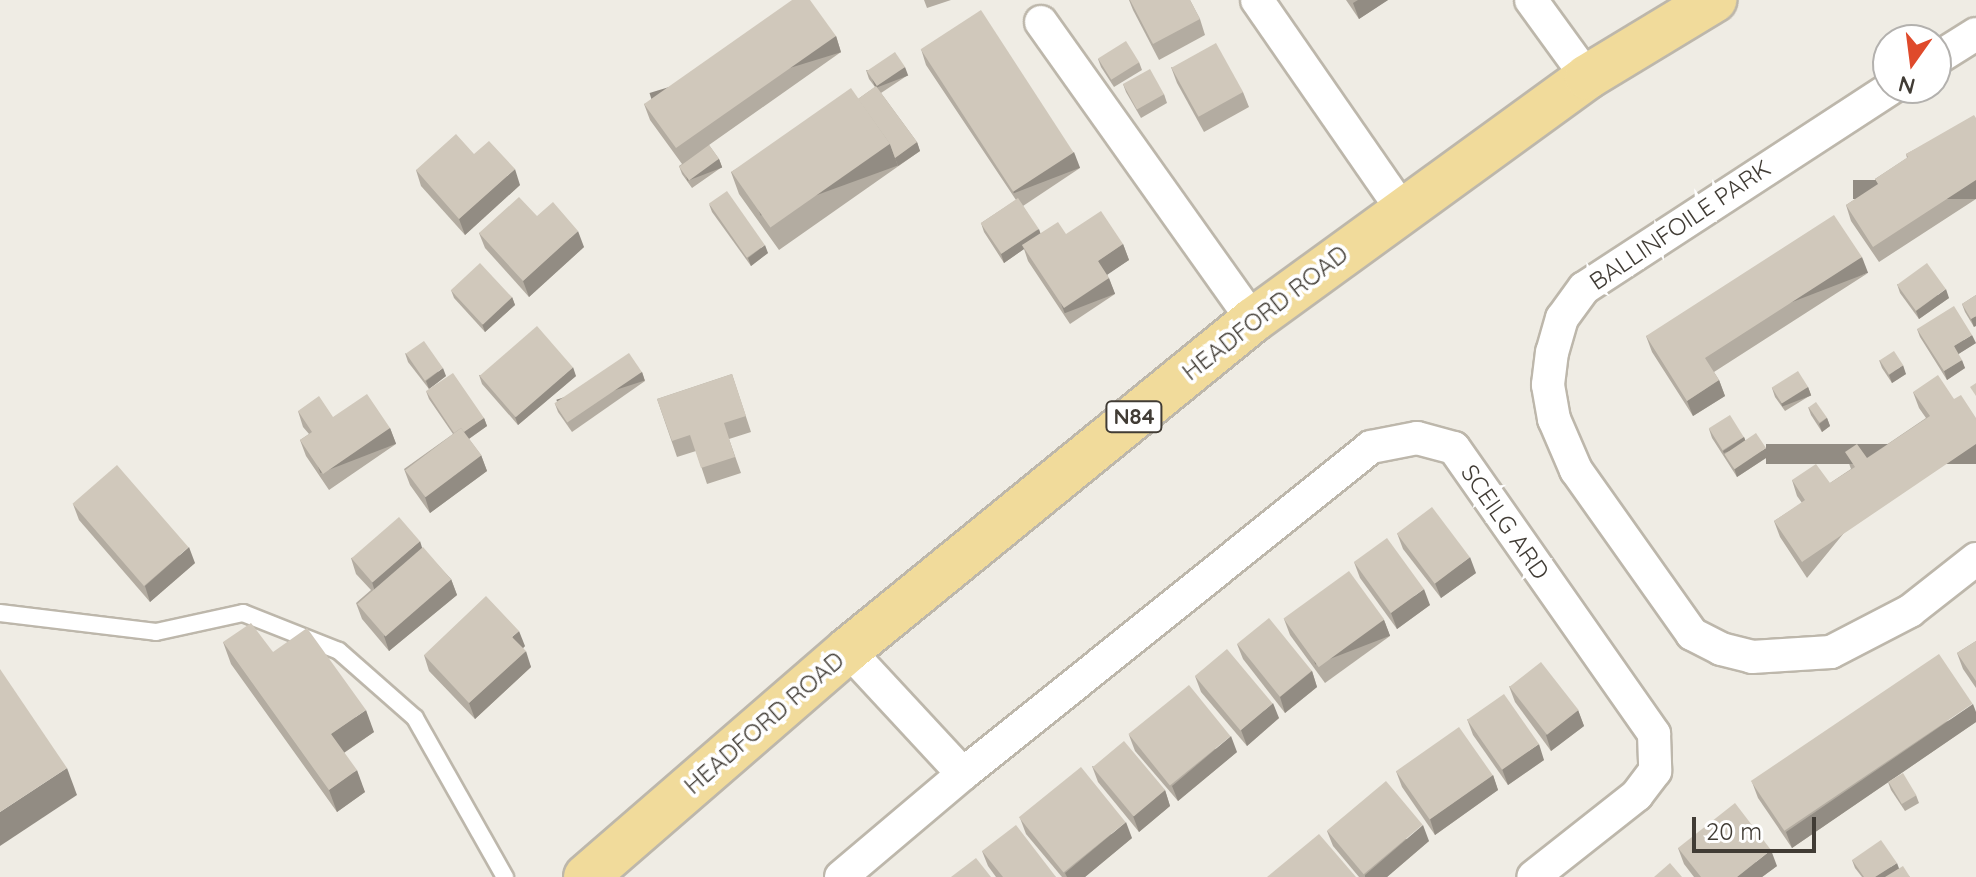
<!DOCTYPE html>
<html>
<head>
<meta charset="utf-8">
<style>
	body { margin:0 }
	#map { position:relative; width:1976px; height:877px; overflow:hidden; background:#efece4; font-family:Quicksand,sans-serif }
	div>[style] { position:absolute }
	.roads { filter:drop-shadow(2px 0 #bdb7ab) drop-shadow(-2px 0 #bdb7ab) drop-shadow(0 2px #bdb7ab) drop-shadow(0 -2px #bdb7ab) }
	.service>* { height:16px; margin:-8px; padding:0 8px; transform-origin:8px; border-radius:8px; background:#fff }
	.minor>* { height:32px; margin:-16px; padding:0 16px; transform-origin:16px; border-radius:16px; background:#fff }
	.primary>* { height:44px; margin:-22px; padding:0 22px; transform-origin:22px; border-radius:22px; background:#f1db9b }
	.wall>* { inset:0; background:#b3aca1 }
	.shaded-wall>* { inset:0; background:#928c83; transform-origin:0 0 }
	.building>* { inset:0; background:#d0c8bb; transform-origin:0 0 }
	span { translate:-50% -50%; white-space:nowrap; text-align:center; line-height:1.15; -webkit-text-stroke:8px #fff; paint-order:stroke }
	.shield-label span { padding:2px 6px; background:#fff; border:2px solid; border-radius:6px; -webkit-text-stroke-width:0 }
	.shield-label { font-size:22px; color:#413c35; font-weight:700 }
	.street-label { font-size:24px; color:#413c35 }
	.north { position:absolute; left:1872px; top:24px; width:80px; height:80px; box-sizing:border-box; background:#fff; border:2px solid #b3b1ae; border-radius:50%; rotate:194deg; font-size:22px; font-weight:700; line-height:32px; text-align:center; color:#413c35 }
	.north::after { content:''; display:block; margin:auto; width:28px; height:36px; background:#df4a2b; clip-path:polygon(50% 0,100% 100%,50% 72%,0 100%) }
	.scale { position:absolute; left:1692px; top:817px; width:124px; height:36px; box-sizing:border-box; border:4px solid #413c35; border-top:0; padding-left:10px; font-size:24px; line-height:28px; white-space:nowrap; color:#413c35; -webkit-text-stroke:6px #fff; paint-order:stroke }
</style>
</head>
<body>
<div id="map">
	<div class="roads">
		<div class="service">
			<i style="left:0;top:613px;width:157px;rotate:6.9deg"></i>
			<i style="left:156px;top:632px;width:89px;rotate:-12.3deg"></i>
			<i style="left:243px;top:613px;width:103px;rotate:21.6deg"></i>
			<i style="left:339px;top:651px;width:101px;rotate:41.4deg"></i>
			<i style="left:415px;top:718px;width:183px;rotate:60.5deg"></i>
		</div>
		<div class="minor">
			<i style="left:1257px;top:0;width:253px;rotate:55.3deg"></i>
			<i style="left:1531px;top:0;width:95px;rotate:54deg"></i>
			<i style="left:1041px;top:22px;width:366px;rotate:54.6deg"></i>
			<i style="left:1936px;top:59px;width:47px;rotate:-32deg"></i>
			<i style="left:1891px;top:88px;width:366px;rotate:146.9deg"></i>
			<i style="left:1584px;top:288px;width:37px;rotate:126deg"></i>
			<i style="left:1562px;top:318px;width:35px;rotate:106deg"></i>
			<i style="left:1552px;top:352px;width:33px;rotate:97deg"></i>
			<i style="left:1548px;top:385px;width:35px;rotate:80deg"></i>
			<i style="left:1554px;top:419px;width:56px;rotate:66.7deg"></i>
			<i style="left:1576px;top:470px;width:201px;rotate:54.7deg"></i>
			<i style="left:1692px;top:634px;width:33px;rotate:27deg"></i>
			<i style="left:1721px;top:649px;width:32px;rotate:14deg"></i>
			<i style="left:1752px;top:657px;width:79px;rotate:-3.6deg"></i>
			<i style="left:1831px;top:652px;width:89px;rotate:-27.4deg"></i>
			<i style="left:1910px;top:611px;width:84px;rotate:-38.2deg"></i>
			<i style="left:848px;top:650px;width:169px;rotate:47.2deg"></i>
			<i style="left:963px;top:774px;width:523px;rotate:-38.71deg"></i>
			<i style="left:1371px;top:447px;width:47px;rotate:-11.1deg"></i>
			<i style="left:1417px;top:438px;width:38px;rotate:15deg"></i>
			<i style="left:1454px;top:448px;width:349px;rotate:55deg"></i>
			<i style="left:1654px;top:734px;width:37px;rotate:88deg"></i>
			<i style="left:1655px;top:771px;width:30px;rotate:127deg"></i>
			<i style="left:1637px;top:795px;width:132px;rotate:141.7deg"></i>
			<i style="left:841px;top:877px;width:160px;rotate:-40.2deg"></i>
		</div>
		<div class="primary">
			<i style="left:586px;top:877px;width:347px;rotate:-40.9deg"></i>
			<i style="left:848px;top:650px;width:522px;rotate:-39.17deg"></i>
			<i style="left:1253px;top:320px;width:413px;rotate:-36deg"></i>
			<i style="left:1587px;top:77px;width:149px;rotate:-31.2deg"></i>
		</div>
	</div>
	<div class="wall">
		<i style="clip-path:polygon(924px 0,951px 0,927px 8px)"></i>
		<i style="clip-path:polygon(1129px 0,1190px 0,1200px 19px,1205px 35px,1159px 60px,1133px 10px)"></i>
		<i style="clip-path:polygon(1346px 0,1388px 0,1359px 19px)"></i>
		<i style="clip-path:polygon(836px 36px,841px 52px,709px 145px,719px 159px,722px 167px,692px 188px,682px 174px,679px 166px,682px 164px,650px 120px,644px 104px)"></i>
		<i style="clip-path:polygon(921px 49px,1080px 168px,1023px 206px,1040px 233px,1066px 234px,1123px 244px,1129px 260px,1107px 274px,1115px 294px,1070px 324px,1028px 261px,1024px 249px,1004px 263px,984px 232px,981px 223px,1016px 200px,926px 65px)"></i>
		<i style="clip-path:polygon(1098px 59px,1139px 62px,1142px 70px,1114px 87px,1101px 67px)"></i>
		<i style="clip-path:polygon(1171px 67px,1243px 92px,1249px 107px,1204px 132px,1177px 83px)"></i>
		<i style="clip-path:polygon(866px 70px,908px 75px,881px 93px,917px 142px,920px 151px,779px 250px,739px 194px,731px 172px,858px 99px,875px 87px,869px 79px)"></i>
		<i style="clip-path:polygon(1123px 84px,1164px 94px,1167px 103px,1141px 118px,1126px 92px)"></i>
		<i style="clip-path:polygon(1976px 118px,1976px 199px,1879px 262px,1851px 221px,1846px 205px,1877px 185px,1875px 179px,1907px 158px,1906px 154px)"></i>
		<i style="clip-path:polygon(474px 154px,520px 185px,465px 235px,421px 186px,416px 170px)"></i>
		<i style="clip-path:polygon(709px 204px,768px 253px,751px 266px,712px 212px)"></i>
		<i style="clip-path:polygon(537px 216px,584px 247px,529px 297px,485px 248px,479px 233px)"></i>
		<i style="clip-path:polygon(1868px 273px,1714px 372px,1719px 380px,1725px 396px,1693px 416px,1652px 352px,1646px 336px)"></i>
		<i style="clip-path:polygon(1897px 284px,1949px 298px,1919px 319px,1900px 293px)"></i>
		<i style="clip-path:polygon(451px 290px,512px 297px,515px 305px,485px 332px,454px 298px)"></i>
		<i style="clip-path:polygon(1976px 295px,1974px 327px,1965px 312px,1962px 304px)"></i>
		<i style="clip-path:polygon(1917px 329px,1976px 343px,1958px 354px,1965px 368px,1947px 380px,1920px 337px)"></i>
		<i style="clip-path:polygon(405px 353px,446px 376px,429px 389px,408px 362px)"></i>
		<i style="clip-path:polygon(1879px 360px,1906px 374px,1892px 383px,1882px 368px)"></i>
		<i style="clip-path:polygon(642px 372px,645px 381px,572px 432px,558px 412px,555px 404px)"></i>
		<i style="clip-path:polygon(732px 374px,751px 432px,729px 439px,741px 473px,707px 484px,696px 451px,677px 457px,657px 399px)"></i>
		<i style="clip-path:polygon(479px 375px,576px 376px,518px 425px,482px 384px)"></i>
		<i style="clip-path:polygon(1808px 387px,1811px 395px,1785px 411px,1775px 397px,1772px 388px)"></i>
		<i style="clip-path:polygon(426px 391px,484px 418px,487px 426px,469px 439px,481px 455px,487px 471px,430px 513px,410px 485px,404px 469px,453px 434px,429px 399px)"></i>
		<i style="clip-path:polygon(1913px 392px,1954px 399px,1807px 578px,1780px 537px,1774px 521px,1802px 503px,1797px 496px,1792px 480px,1830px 483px,1851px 469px,1845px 452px,1867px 458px,1926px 418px,1919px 408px)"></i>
		<i style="clip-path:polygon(1808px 407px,1827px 418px,1830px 426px,1822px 432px,1811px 415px)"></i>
		<i style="clip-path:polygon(298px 411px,390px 428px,396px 444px,329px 490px,306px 456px,300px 440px,309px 434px,303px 427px)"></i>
		<i style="clip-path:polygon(1709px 429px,1744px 437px,1745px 440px,1769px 456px,1737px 477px,1712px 438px)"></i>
		<i style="clip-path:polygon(73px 504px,195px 563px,150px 602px,79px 520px)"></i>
		<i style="clip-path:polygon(1397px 533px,1476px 573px,1441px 598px,1403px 549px)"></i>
		<i style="clip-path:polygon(422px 548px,451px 579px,457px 595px,389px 651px,362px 619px,356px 603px,371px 590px,356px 574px,351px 558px)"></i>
		<i style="clip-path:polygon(1354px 562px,1430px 605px,1397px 629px,1360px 578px)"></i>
		<i style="clip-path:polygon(1284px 619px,1384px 620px,1390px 636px,1325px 683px,1290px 635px)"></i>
		<i style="clip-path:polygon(1976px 641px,1976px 688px,1963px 669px,1957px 653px)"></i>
		<i style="clip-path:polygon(223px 642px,273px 652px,374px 732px,344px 753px,365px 792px,337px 812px,231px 664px)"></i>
		<i style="clip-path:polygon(1237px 644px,1312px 671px,1317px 687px,1285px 713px,1243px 659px)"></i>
		<i style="clip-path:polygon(525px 646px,523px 648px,531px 667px,475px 719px,429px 671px,424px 655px)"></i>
		<i style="clip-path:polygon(1195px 676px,1279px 718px,1247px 746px,1201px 692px)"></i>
		<i style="clip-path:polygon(1509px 686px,1578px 710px,1584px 726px,1551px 751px,1515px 702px)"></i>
		<i style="clip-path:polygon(1976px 712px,1976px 722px,1792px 848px,1758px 798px,1752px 782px)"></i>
		<i style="clip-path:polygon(1467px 719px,1544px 760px,1508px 785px,1473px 735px)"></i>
		<i style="clip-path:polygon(1129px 735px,1237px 752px,1178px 801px,1135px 751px)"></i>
		<i style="clip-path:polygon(1092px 766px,1165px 790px,1170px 806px,1139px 832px,1098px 782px)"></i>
		<i style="clip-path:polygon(1396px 771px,1493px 775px,1498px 790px,1435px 835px,1402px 787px)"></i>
		<i style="clip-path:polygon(1888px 782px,1916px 795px,1919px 803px,1905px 811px,1891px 790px)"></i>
		<i style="clip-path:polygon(1020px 818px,1132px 838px,1085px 877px,1062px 877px,1026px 834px)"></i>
		<i style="clip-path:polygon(1327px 831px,1429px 841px,1387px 877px,1359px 877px,1333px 846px)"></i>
		<i style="clip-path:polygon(1678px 848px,1777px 866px,1762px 877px,1694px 877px,1684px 864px)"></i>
		<i style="clip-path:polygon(982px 851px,1056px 877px,996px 877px,988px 866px)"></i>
		<i style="clip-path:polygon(1852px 860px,1899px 869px,1910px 877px,1862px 877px,1855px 868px)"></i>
	</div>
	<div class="shaded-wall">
		<i style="clip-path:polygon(1358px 0,1388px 0,1359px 19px,1353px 3px)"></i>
		<i style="left:836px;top:36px;width:17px;height:195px;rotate:73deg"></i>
		<i style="left:905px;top:67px;width:9px;height:35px;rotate:69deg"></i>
		<i style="clip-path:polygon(917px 142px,920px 151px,898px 166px,895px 158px)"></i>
		<i style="left:890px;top:144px;width:23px;height:146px;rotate:70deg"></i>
		<i style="left:1074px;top:152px;width:17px;height:71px;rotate:69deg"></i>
		<i style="left:719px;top:159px;width:9px;height:37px;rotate:69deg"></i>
		<i style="clip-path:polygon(515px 169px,520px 185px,465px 235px,459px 219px)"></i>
		<i style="left:1976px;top:180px;width:19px;height:123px;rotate:90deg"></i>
		<i style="clip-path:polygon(1039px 229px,1042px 238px,1022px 245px,1024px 249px,1004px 263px,1001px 254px)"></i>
		<i style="clip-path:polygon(578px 231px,584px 247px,529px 297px,523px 281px)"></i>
		<i style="clip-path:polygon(1123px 244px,1129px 260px,1104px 277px,1098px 261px)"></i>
		<i style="clip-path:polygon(765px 245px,768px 253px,751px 266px,748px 258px)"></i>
		<i style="left:1862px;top:257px;width:17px;height:187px;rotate:69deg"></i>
		<i style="left:1109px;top:278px;width:17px;height:54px;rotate:69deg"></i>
		<i style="clip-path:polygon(1946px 289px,1949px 298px,1919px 319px,1916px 311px)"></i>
		<i style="clip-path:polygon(512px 297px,515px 305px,485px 332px,482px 324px)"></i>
		<i style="clip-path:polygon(1976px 316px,1976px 326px,1974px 327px,1971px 319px)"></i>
		<i style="clip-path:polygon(1972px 335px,1976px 343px,1957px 355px,1954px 346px)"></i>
		<i style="clip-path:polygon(1962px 360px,1965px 368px,1947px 380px,1944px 371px)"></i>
		<i style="clip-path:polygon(1903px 365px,1906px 374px,1892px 383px,1889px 375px)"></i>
		<i style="clip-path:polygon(573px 367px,576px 376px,518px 425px,515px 417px)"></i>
		<i style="clip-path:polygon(443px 368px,446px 376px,429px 389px,426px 381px)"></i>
		<i style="left:642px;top:372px;width:9px;height:90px;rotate:72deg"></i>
		<i style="clip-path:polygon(1719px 380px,1725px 396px,1693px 416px,1687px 401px)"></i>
		<i style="left:1808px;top:387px;width:9px;height:31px;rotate:69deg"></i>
		<i style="clip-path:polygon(484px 418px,487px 426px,460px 445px,457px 436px)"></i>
		<i style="clip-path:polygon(1827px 418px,1830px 426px,1822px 432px,1819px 424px)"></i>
		<i style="left:390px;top:428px;width:17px;height:81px;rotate:69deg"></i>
		<i style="clip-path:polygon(1744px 437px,1747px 445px,1724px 453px,1726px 459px,1723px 451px)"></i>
		<i style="left:1976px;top:444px;width:20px;height:210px;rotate:90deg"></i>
		<i style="clip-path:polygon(1766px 448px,1769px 456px,1737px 477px,1734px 468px)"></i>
		<i style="clip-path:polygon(481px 455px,487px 471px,430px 513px,425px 497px)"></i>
		<i style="clip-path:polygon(420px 541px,425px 557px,377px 598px,372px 582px)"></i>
		<i style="clip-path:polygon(189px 547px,195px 563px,150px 602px,145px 586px)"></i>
		<i style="clip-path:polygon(1470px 557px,1476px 573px,1441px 598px,1435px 583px)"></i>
		<i style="clip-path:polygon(451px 579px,457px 595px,389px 651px,384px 636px)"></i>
		<i style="clip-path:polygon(1424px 589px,1430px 605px,1397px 629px,1391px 613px)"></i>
		<i style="left:1384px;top:620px;width:17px;height:80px;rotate:69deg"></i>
		<i style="clip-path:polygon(519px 631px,525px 646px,518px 653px,512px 637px)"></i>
		<i style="clip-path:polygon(526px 651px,531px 667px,475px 719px,469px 703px)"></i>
		<i style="clip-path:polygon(1312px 671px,1317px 687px,1285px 713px,1280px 697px)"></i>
		<i style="clip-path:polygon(1273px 703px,1279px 718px,1247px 746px,1241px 730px)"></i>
		<i style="clip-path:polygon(1973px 704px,1976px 712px,1976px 722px,1792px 848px,1786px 832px)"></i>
		<i style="clip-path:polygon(366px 710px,374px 732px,339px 756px,331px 734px)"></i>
		<i style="clip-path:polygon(1578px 710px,1584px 726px,1551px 751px,1546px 735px)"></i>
		<i style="clip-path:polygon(1231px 736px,1237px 752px,1178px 801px,1172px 786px)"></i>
		<i style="clip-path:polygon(1539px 744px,1544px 760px,1508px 785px,1502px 769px)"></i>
		<i style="clip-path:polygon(67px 768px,77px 795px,0 846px,0 812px)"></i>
		<i style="clip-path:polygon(357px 770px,365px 792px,337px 812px,329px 790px)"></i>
		<i style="clip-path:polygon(1493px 775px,1498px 790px,1435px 835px,1430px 819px)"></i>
		<i style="clip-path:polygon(1165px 790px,1170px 806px,1139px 832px,1133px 816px)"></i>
		<i style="clip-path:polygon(1126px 822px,1132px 838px,1085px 877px,1067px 877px,1065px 873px)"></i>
		<i style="clip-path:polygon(1423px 825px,1429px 841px,1387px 877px,1365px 877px,1365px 875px)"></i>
		<i style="clip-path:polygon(1771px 850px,1777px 866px,1762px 877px,1737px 877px)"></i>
		<i style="clip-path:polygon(1897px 863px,1900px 871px,1891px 877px,1875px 877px)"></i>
	</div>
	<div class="building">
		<i style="clip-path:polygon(792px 0,810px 0,836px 36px,676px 148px,644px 104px)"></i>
		<i style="clip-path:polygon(1130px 0,1190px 0,1200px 19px,1153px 44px)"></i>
		<i style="left:981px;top:10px;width:170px;height:72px;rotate:57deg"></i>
		<i style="left:1126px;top:41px;width:25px;height:33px;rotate:58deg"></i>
		<i style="left:1216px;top:43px;width:56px;height:51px;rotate:61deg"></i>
		<i style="left:895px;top:52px;width:18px;height:34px;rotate:56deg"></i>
		<i style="left:1150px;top:69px;width:29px;height:31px;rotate:61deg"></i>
		<i style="clip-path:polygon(876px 86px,917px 142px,895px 158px,890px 144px,858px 99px)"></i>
		<i style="left:851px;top:88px;width:68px;height:146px;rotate:55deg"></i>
		<i style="clip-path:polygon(1974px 115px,1976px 118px,1976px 180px,1873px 247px,1846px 205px,1878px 184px,1875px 179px,1908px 157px,1906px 154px)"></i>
		<i style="clip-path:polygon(456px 134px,474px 154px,489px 141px,515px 169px,459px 219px,416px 170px)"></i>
		<i style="left:709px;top:145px;width:17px;height:37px;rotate:54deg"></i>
		<i style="left:727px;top:191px;width:66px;height:22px;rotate:55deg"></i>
		<i style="clip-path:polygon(519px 197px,537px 216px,553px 202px,578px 231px,523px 281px,479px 233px)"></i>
		<i style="left:1018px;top:198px;width:37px;height:45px;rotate:56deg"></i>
		<i style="clip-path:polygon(1101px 211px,1123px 244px,1098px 261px,1109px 278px,1064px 308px,1022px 245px,1058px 222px,1066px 234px)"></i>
		<i style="clip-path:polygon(1834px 215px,1862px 257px,1705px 358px,1719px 380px,1687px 401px,1646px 336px)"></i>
		<i style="left:480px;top:263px;width:47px;height:40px;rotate:47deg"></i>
		<i style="left:1927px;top:263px;width:32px;height:37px;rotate:54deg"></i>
		<i style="clip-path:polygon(1976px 295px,1976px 316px,1971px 319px,1962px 304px)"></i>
		<i style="clip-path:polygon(1954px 306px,1972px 335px,1954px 346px,1962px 360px,1944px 371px,1917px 329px)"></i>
		<i style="left:537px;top:326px;width:55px;height:76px;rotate:49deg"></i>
		<i style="left:424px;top:341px;width:33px;height:22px;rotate:55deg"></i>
		<i style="left:1894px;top:351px;width:17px;height:17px;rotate:57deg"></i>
		<i style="left:629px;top:353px;width:23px;height:90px;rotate:56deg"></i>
		<i style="left:1798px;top:371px;width:19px;height:31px;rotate:58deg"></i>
		<i style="clip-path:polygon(453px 373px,484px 418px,464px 432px,461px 428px,454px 433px,426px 391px)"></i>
		<i style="clip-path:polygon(732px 374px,746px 416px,724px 423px,735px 457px,701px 468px,690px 435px,672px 441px,657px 399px)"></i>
		<i style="clip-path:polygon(1938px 375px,1954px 399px,1961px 395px,1976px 418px,1976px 444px,1802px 562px,1774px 521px,1805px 500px,1792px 480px,1816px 464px,1830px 483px,1855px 467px,1845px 452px,1857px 444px,1867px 458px,1930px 416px,1913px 392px)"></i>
		<i style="clip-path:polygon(1976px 383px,1976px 396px,1970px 387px)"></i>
		<i style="clip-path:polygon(367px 394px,390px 428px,323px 474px,300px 440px,312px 432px,298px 411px,319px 396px,333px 417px)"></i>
		<i style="left:1816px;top:402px;width:19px;height:9px;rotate:55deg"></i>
		<i style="left:1730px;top:415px;width:26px;height:25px;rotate:58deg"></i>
		<i style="left:461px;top:428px;width:34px;height:70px;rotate:53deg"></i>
		<i style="left:1756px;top:433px;width:18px;height:38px;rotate:56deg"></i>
		<i style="left:117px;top:465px;width:109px;height:59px;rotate:49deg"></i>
		<i style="left:1432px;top:507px;width:63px;height:44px;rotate:53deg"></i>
		<i style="left:399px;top:517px;width:32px;height:63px;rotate:49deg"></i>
		<i style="left:1387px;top:538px;width:63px;height:41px;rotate:54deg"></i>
		<i style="left:423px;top:547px;width:43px;height:87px;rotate:49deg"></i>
		<i style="left:1349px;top:571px;width:60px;height:81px;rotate:54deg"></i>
		<i style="clip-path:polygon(486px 596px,519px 631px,512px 637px,526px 651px,469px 703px,424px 655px)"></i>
		<i style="left:1269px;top:618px;width:68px;height:41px;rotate:51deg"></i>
		<i style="clip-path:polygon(251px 623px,273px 652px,307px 628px,366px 710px,331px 734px,357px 770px,329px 790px,223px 642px)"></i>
		<i style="clip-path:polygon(1976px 641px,1976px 681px,1957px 653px)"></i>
		<i style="left:1227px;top:649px;width:71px;height:42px;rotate:50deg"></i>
		<i style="left:1939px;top:654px;width:60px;height:227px;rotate:56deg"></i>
		<i style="left:1541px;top:662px;width:61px;height:40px;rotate:52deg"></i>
		<i style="clip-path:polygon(0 669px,67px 768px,0 812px)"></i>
		<i style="left:1189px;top:685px;width:66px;height:78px;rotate:51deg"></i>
		<i style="left:1504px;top:694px;width:61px;height:45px;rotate:55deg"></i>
		<i style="left:1459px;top:727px;width:59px;height:77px;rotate:55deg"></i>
		<i style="left:1124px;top:741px;width:64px;height:41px;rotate:50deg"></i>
		<i style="left:1081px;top:767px;width:71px;height:80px;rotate:51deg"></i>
		<i style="left:1903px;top:773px;width:26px;height:17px;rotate:59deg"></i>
		<i style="left:1386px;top:781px;width:57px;height:77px;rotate:50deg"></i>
		<i style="clip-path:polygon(1735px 803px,1771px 850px,1737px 877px,1701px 877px,1678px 848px)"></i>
		<i style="clip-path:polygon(1016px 825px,1056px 877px,1003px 877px,982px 851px)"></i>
		<i style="clip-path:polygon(1319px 834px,1356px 877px,1267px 877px)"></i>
		<i style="clip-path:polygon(1881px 840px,1897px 863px,1875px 877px,1864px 877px,1852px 860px)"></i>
		<i style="clip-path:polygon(976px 858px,991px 877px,951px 877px)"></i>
		<i style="clip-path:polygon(1670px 863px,1682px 877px,1654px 877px)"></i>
		<i style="clip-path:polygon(1903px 866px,1910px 877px,1885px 877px)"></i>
	</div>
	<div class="shield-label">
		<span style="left:1134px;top:417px">N84</span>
	</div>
	<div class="street-label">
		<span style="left:1680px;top:225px;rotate:-34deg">BALLINFOILE PARK</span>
		<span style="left:1265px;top:313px;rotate:-38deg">HEADFORD ROAD</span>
		<span style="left:1505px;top:522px;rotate:55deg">SCEILG ARD</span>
		<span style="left:764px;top:723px;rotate:-41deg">HEADFORD ROAD</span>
	</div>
	<div class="north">N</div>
	<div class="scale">20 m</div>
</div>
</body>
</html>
